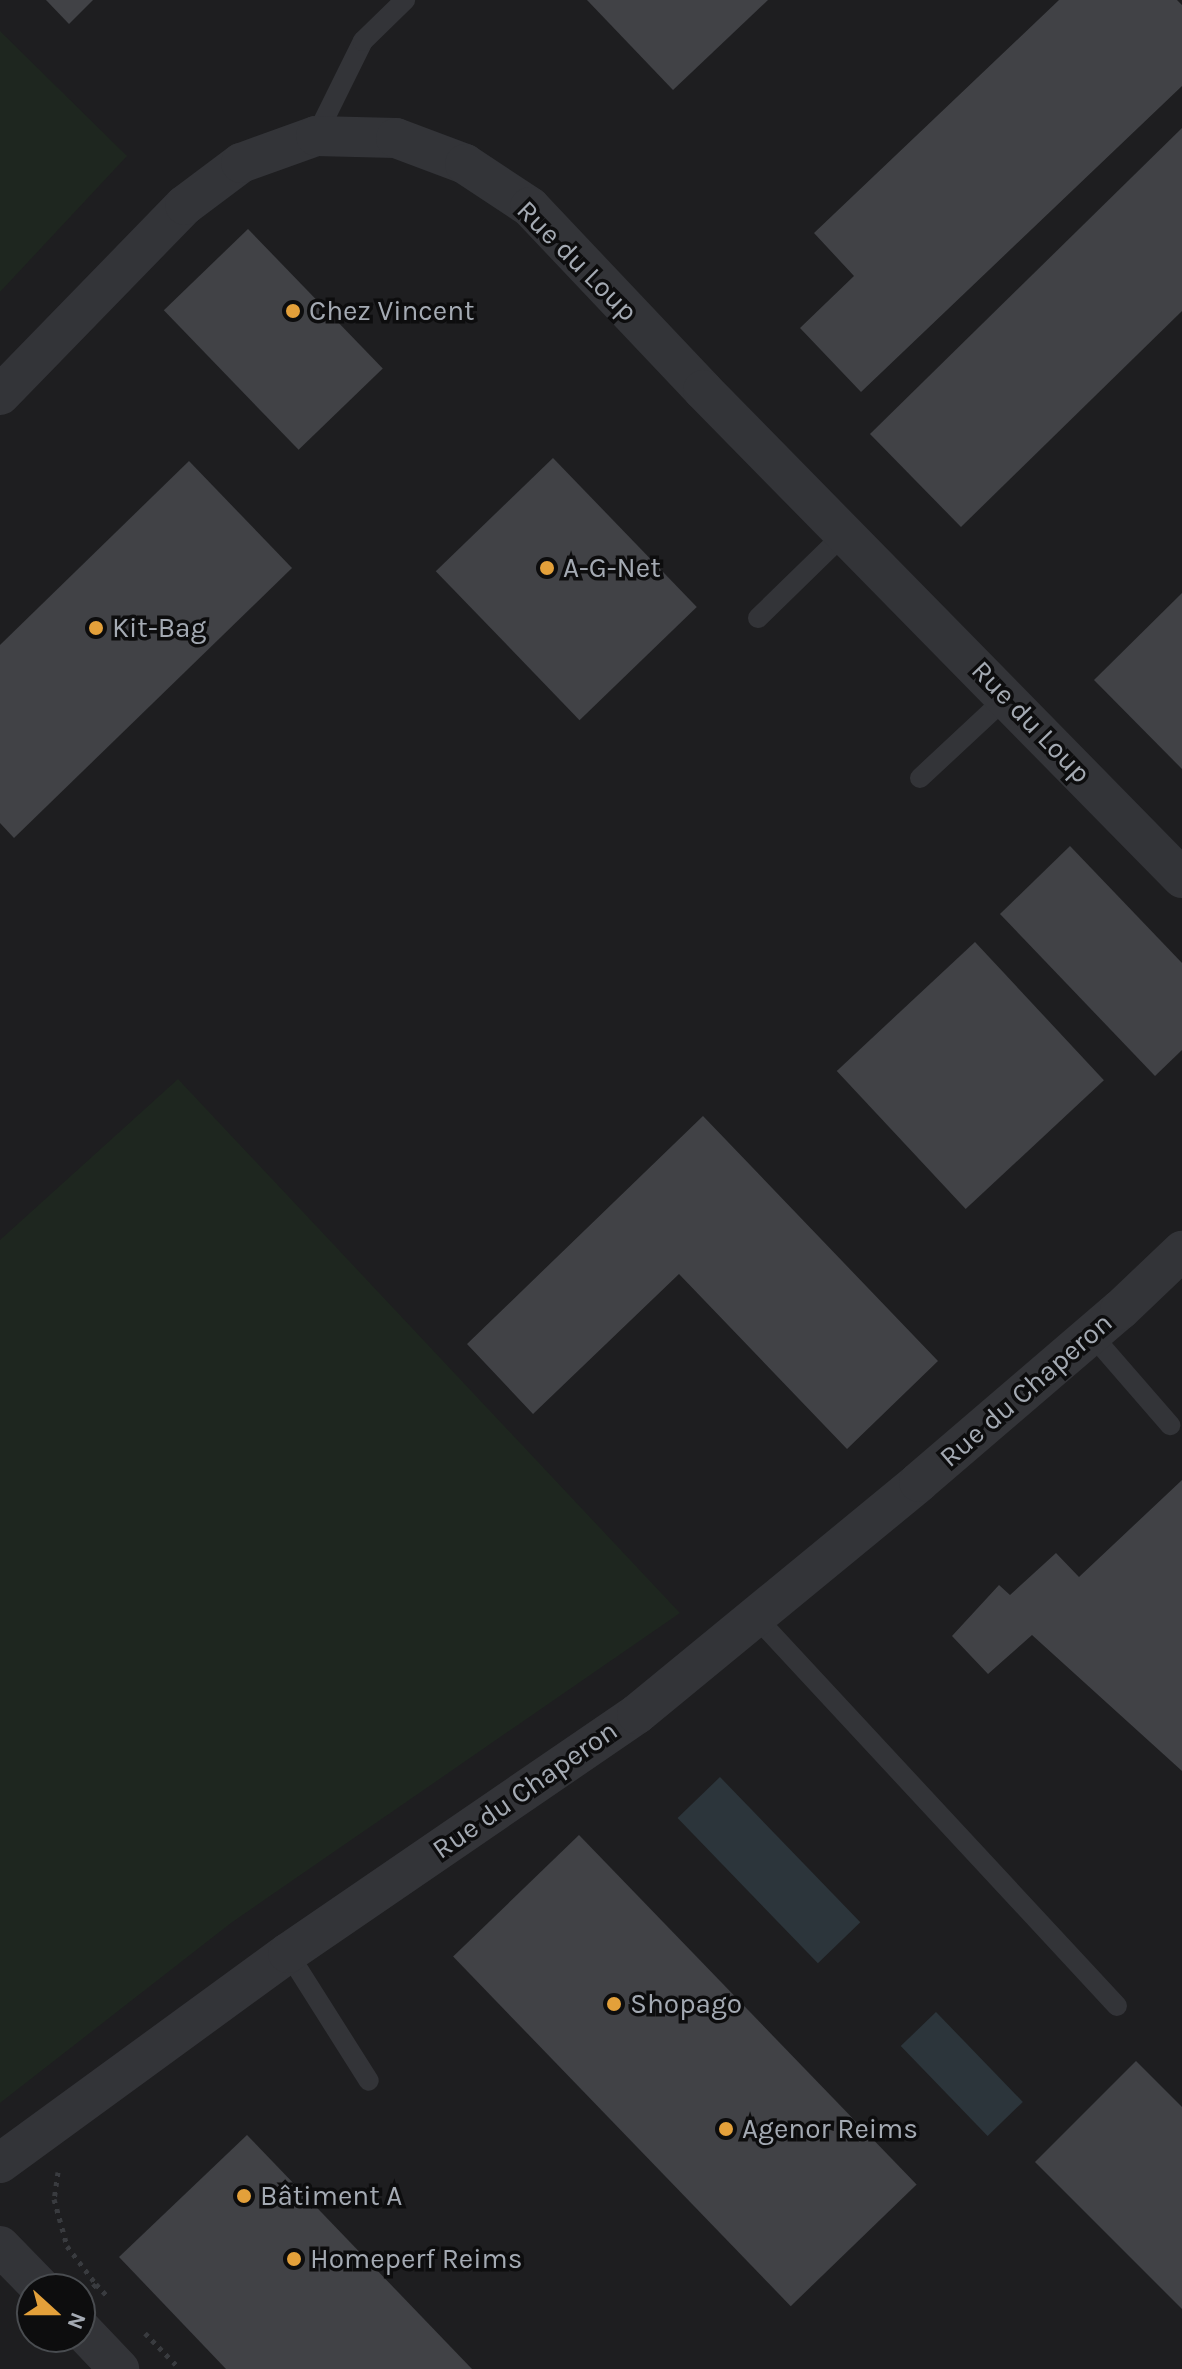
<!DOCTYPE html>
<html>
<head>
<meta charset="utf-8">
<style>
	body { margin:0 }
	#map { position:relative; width:1182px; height:2369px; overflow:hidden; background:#121213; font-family:Karla,sans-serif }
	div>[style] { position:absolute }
	.built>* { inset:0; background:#1e1e20 }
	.green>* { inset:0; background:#1e261f }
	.water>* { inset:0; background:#2c353b; transform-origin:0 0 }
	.building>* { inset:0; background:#414246; transform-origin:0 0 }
	.path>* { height:5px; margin-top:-2.5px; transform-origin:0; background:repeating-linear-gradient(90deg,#393b3f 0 4px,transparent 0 10px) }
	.service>* { height:20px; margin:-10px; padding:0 10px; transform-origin:10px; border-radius:10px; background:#333438 }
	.minor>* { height:40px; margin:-20px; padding:0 20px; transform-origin:20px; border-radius:20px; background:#333438 }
	.dots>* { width:22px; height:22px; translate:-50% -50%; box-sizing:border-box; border:4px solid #0d0d0e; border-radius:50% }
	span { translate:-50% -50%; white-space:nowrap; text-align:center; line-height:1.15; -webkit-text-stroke:7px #0d0d0e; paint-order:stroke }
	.street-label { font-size:28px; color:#a4aab3 }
	.poi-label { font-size:28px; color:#a4aab3 }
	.left { translate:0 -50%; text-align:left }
	.north { position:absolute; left:16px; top:2273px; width:80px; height:80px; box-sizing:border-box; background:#0d0d0e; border:2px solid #494c50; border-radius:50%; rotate:111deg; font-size:22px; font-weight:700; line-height:32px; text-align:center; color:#a4aab3 }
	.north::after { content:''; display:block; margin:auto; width:28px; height:36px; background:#e3a03a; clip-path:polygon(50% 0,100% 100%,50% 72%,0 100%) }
</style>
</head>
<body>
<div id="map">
	<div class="built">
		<i style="clip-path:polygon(evenodd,0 0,1182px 0,1182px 2369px,0 2369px,0 0,32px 2289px,80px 2289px,80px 2337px,32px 2337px,32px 2289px)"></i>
	</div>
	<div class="green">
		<i style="clip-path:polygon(0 31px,127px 156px,0 292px)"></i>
		<i style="clip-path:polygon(178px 1079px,680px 1613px,231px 1923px,0 2103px,0 1240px)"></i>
	</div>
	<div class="water">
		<i style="left:720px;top:1777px;width:202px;height:59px;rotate:46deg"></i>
		<i style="left:936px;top:2012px;width:125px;height:49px;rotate:46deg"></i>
	</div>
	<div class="building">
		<i style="clip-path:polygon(46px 0,93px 0,69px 24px)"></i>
		<i style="clip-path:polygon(587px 0,768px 0,673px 90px)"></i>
		<i style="clip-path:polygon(1059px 0,1177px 0,1182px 5px,1182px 86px,861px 392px,800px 328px,854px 276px,814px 233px)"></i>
		<i style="clip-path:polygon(1182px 128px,1182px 311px,961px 527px,870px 434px)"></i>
		<i style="left:248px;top:229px;width:194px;height:117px;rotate:46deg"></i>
		<i style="left:553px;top:458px;width:207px;height:163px;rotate:46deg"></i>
		<i style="clip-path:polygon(189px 461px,292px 568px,14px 838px,0 823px,0 645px)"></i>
		<i style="clip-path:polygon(1182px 593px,1182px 769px,1094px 680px)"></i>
		<i style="clip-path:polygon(1070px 846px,1182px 963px,1182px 1050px,1155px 1076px,1000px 914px)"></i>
		<i style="left:975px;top:942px;width:189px;height:189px;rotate:47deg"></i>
		<i style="clip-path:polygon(703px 1116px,938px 1361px,847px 1449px,679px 1274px,533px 1414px,467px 1344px)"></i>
		<i style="clip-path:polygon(1182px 1480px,1182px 1771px,1032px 1635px,988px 1674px,952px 1636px,999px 1585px,1010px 1595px,1056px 1553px,1079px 1577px)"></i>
		<i style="left:579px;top:1835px;width:486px;height:175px;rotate:46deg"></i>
		<i style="clip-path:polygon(1136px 2061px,1182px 2107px,1182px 2309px,1035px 2162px)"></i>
		<i style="clip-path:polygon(247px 2135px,472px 2369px,226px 2369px,119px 2257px)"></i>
	</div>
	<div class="path">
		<i style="left:58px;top:2172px;width:27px;rotate:98deg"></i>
		<i style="left:54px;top:2199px;width:49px;rotate:74.5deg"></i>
		<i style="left:67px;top:2246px;width:48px;rotate:52.7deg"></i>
		<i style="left:96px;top:2284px;width:10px;rotate:135deg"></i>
		<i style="left:96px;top:2284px;width:19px;rotate:47deg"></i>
		<i style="left:145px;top:2333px;width:50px;rotate:45.8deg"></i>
	</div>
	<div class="service">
		<i style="left:316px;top:136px;width:106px;rotate:-63.7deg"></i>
		<i style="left:363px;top:41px;width:59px;rotate:-44.3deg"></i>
		<i style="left:758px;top:618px;width:122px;rotate:-44.3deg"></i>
		<i style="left:920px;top:778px;width:119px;rotate:-43deg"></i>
		<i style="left:1091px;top:1334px;width:121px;rotate:49deg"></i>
		<i style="left:755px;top:1616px;width:532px;rotate:47.13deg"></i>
		<i style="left:288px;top:1953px;width:151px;rotate:57.7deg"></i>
	</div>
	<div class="minor">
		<i style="left:0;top:395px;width:265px;rotate:-45.8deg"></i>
		<i style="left:185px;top:205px;width:70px;rotate:-36.9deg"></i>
		<i style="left:241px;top:163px;width:80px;rotate:-19.8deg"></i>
		<i style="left:316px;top:136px;width:80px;rotate:1.4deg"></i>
		<i style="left:396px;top:138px;width:74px;rotate:20.6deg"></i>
		<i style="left:465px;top:164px;width:78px;rotate:33.5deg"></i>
		<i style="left:530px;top:207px;width:252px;rotate:46.6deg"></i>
		<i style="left:703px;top:390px;width:684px;rotate:45.53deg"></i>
		<i style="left:0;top:2163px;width:356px;rotate:-36.1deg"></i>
		<i style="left:288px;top:1953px;width:423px;rotate:-34.4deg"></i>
		<i style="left:637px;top:1714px;width:365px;rotate:-39.4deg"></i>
		<i style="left:919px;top:1482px;width:265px;rotate:-40.6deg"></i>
		<i style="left:1120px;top:1310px;width:86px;rotate:-43.6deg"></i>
		<i style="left:0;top:2246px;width:60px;rotate:45.7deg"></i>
		<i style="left:80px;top:2328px;width:57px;rotate:46.4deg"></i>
	</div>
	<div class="dots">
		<i style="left:293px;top:311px;background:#e3a03a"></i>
		<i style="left:547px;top:568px;background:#e3a03a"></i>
		<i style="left:96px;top:628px;background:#e3a03a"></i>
		<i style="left:614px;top:2004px;background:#e3a03a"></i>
		<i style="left:726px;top:2129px;background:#e3a03a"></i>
		<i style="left:244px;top:2196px;background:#e3a03a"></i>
		<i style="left:294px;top:2259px;background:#e3a03a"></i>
	</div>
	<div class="street-label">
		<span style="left:577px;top:261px;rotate:45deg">Rue du Loup</span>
		<span style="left:1031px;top:722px;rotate:46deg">Rue du Loup</span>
		<span style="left:1026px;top:1390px;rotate:-41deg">Rue du Chaperon</span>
		<span style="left:525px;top:1790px;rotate:-35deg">Rue du Chaperon</span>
	</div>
	<div class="poi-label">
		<span class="left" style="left:309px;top:311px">Chez Vincent</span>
		<span class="left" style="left:563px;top:568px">A-G-Net</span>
		<span class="left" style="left:112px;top:628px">Kit-Bag</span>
		<span class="left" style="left:630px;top:2004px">Shopago</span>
		<span class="left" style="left:742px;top:2129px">Agenor Reims</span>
		<span class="left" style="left:260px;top:2196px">Bâtiment A</span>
		<span class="left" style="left:310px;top:2259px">Homeperf Reims</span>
	</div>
	<div class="north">N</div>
</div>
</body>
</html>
